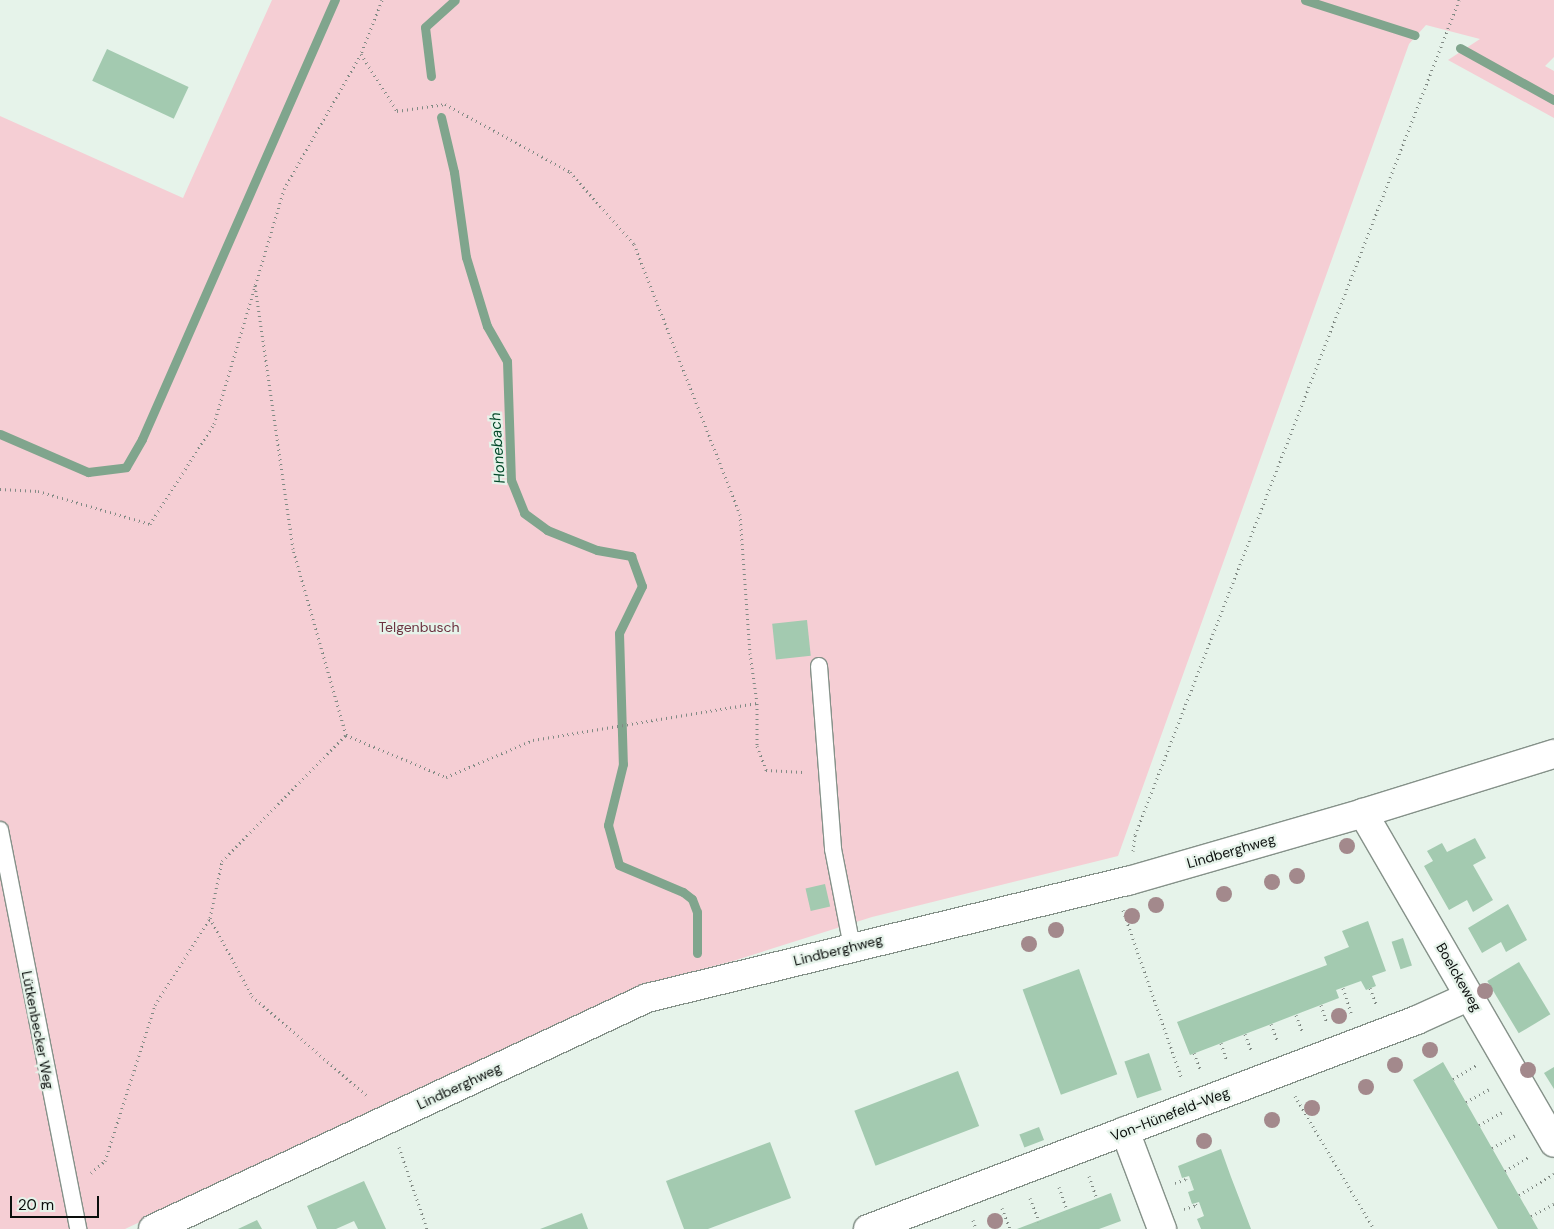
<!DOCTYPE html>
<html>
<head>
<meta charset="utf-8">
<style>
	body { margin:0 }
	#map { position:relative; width:1554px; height:1229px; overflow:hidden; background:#e6f3ea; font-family:"DM Sans",sans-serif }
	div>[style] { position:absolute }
	.green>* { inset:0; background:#f5ced4 }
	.stream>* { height:9px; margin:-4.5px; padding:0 4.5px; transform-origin:4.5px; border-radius:4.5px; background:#80a58d }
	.building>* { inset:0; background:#a3cab0; transform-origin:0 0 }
	.path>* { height:3px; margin-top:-1.5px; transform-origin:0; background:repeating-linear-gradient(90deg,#818a84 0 1px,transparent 0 5px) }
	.roads { filter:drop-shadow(1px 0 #859189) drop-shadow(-1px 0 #859189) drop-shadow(0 1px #859189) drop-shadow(0 -1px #859189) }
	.lane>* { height:16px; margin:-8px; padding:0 8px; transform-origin:8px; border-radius:8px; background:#fff }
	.street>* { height:28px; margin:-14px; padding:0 14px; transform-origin:14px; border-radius:14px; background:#fff }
	.trees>* { width:16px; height:16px; margin:-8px; border-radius:50%; background:#a3898c }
	span { translate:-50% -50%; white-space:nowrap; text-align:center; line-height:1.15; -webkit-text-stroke:4.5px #e6f3ea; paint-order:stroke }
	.park-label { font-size:14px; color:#6c3240 }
	.street-label { font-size:14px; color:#0a0e0c }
	.water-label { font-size:15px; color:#024828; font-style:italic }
	.scale { position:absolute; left:10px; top:1196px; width:89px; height:22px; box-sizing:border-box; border:2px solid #0a0e0c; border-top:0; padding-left:6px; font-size:15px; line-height:18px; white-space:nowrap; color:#0a0e0c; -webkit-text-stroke:4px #e6f3ea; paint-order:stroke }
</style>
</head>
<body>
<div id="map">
	<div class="green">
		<i style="clip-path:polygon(272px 0,1554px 0,1554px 57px,1545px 66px,1554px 71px,1554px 118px,1448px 60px,1480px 39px,1426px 25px,1409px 44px,1118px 856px,872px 917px,733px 961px,645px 984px,125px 1229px,0 1229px,0 116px,183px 198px)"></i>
	</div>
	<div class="stream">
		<i style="left:1305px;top:0;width:115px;rotate:17.7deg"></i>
		<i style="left:1460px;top:48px;width:107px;rotate:29deg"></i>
		<i style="left:431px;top:76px;width:49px;rotate:-97deg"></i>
		<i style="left:425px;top:27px;width:40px;rotate:-42deg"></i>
		<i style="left:441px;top:117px;width:57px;rotate:76.7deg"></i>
		<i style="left:454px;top:172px;width:86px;rotate:82deg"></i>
		<i style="left:466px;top:257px;width:72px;rotate:73.1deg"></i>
		<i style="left:487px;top:326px;width:40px;rotate:60.3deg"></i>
		<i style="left:507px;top:361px;width:119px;rotate:88.1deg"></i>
		<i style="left:511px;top:480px;width:35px;rotate:68deg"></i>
		<i style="left:524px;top:513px;width:29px;rotate:36deg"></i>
		<i style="left:547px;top:530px;width:54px;rotate:21.8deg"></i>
		<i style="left:597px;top:550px;width:35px;rotate:10deg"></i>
		<i style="left:631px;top:556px;width:32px;rotate:70deg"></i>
		<i style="left:642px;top:586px;width:52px;rotate:116.1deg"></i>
		<i style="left:619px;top:633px;width:131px;rotate:88.3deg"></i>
		<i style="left:623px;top:764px;width:63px;rotate:103.8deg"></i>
		<i style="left:608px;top:825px;width:41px;rotate:74.6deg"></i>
		<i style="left:619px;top:865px;width:69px;rotate:22.9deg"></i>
		<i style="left:683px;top:892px;width:11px;rotate:38deg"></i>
		<i style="left:692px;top:899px;width:14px;rotate:69deg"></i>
		<i style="left:697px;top:912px;width:41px;rotate:90deg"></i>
		<i style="left:0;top:434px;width:96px;rotate:23.4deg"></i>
		<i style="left:88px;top:472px;width:38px;rotate:-7deg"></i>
		<i style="left:126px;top:467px;width:32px;rotate:-60deg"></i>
		<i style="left:142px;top:439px;width:480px;rotate:-66.3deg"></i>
	</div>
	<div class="building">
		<i style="left:107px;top:49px;width:90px;height:35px;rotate:25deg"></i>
		<i style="left:807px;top:620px;width:36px;height:35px;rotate:84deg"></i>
		<i style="clip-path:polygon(1475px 838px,1486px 858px,1473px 865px,1493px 900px,1473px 912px,1467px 900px,1449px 910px,1424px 866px,1433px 861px,1427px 851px,1442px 843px,1447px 852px)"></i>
		<i style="left:825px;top:884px;width:23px;height:20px;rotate:77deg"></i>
		<i style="clip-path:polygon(1508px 904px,1527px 940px,1506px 952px,1501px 942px,1482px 953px,1468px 928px)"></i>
		<i style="clip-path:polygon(1368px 921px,1386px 971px,1372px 976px,1376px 986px,1366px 990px,1361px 981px,1336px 990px,1339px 998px,1190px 1055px,1177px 1022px,1327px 965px,1324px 957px,1349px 947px,1342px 931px)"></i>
		<i style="left:1403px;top:938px;width:29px;height:12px;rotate:72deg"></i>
		<i style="left:1519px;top:962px;width:61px;height:37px;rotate:59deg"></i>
		<i style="left:1079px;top:969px;width:112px;height:60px;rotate:70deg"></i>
		<i style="left:1149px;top:1053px;width:39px;height:26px;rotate:71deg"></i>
		<i style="clip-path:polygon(1443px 1062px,1455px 1083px,1538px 1229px,1498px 1229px,1453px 1150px,1413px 1080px)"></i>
		<i style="clip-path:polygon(1554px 1067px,1554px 1089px,1544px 1073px)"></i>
		<i style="left:958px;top:1071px;width:59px;height:111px;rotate:69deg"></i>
		<i style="left:1039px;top:1127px;width:14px;height:21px;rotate:69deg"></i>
		<i style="clip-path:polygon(770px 1142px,791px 1198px,708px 1229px,684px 1229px,666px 1181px)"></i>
		<i style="clip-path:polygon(1221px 1149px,1231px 1177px,1251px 1229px,1201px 1229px,1197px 1219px,1204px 1216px,1199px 1202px,1192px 1204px,1188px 1192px,1194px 1190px,1189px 1176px,1182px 1178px,1178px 1166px)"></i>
		<i style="clip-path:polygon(364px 1181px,386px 1229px,358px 1229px,354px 1221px,336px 1229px,317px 1229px,307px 1206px)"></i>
		<i style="clip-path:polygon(1111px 1193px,1121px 1221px,1099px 1229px,1017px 1229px)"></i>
		<i style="clip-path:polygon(582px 1213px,588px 1229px,540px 1229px)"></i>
		<i style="clip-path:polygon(257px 1220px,262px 1229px,238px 1229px)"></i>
	</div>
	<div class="path">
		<i style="left:382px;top:0;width:58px;rotate:111.3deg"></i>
		<i style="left:361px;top:54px;width:67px;rotate:57.7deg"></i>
		<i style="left:397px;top:111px;width:49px;rotate:-8.3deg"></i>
		<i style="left:445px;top:104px;width:142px;rotate:28.5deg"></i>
		<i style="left:570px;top:172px;width:96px;rotate:48.4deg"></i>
		<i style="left:634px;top:244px;width:290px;rotate:68.6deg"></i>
		<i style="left:740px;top:514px;width:139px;rotate:85.9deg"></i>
		<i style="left:750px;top:653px;width:50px;rotate:82deg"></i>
		<i style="left:757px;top:703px;width:43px;rotate:90deg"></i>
		<i style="left:757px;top:746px;width:26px;rotate:69deg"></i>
		<i style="left:766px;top:770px;width:37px;rotate:3deg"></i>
		<i style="left:0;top:489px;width:38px;rotate:3deg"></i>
		<i style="left:38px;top:491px;width:117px;rotate:16.4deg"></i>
		<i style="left:150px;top:524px;width:119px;rotate:-57.4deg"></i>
		<i style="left:214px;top:424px;width:245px;rotate:-73.4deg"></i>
		<i style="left:284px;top:189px;width:155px;rotate:-60.3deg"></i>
		<i style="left:346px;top:735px;width:108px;rotate:22.8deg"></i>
		<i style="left:446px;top:777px;width:95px;rotate:-23deg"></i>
		<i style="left:533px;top:740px;width:227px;rotate:-9.4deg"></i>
		<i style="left:1133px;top:851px;width:16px;rotate:-83deg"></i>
		<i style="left:1135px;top:835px;width:896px;rotate:-68.79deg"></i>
		<i style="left:1123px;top:910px;width:179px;rotate:70.8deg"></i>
		<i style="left:210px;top:918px;width:89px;rotate:61.7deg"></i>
		<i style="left:252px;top:996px;width:152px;rotate:41deg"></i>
		<i style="left:1343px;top:988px;width:28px;rotate:72deg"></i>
		<i style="left:1370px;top:988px;width:17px;rotate:69deg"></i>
		<i style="left:1321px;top:1005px;width:19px;rotate:72deg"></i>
		<i style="left:1296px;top:1015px;width:19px;rotate:69deg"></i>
		<i style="left:1271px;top:1024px;width:19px;rotate:69deg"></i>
		<i style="left:1245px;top:1034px;width:19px;rotate:69deg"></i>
		<i style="left:1221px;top:1043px;width:19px;rotate:72deg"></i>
		<i style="left:1194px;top:1053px;width:19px;rotate:69deg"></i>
		<i style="left:1453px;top:1079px;width:27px;rotate:-31deg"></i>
		<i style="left:1295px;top:1096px;width:155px;rotate:59.3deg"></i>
		<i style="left:1466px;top:1102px;width:26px;rotate:-29deg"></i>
		<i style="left:1479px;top:1125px;width:26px;rotate:-29deg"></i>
		<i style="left:399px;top:1147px;width:87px;rotate:71.1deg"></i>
		<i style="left:1492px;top:1148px;width:26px;rotate:-29deg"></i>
		<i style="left:1505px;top:1171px;width:27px;rotate:-31deg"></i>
		<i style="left:91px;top:1173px;width:18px;rotate:-41deg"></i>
		<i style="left:105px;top:1161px;width:164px;rotate:-72.2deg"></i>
		<i style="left:155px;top:1005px;width:103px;rotate:-57.7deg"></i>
		<i style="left:210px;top:918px;width:58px;rotate:-78.1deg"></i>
		<i style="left:222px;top:861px;width:177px;rotate:-45.5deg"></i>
		<i style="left:346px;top:735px;width:193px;rotate:-105.9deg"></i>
		<i style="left:293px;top:549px;width:268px;rotate:-98.2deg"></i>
		<i style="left:1089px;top:1176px;width:24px;rotate:71deg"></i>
		<i style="left:1175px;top:1183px;width:12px;rotate:-20deg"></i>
		<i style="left:1186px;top:1179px;width:2px;rotate:-90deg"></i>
		<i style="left:1059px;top:1187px;width:24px;rotate:71deg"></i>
		<i style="left:1519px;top:1195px;width:41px;rotate:-31deg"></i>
		<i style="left:1030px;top:1198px;width:25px;rotate:69deg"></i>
		<i style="left:1002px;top:1208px;width:22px;rotate:69deg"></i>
		<i style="left:1184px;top:1209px;width:13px;rotate:-18deg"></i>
		<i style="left:1196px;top:1205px;width:2px;rotate:-117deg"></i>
		<i style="left:1531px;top:1216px;width:26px;rotate:-28deg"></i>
		<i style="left:973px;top:1220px;width:9px;rotate:72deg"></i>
	</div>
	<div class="roads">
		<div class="lane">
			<i style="left:819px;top:666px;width:184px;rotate:85.6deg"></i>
			<i style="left:833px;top:849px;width:100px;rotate:79deg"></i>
			<i style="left:0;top:830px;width:407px;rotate:78.9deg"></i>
		</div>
		<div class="street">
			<i style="left:1363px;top:813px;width:381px;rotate:59.9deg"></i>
			<i style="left:1125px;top:1131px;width:105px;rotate:69.3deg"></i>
			<i style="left:153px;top:1229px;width:545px;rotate:-25.06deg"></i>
			<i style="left:647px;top:998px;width:495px;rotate:-13.7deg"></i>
			<i style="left:1128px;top:881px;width:245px;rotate:-16.1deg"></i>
			<i style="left:1363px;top:813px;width:200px;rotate:-17.2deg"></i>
			<i style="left:868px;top:1229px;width:587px;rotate:-20.84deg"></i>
			<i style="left:1417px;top:1020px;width:58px;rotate:-24.4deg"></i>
		</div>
	</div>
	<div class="trees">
		<i style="left:1347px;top:846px"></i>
		<i style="left:1297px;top:876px"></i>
		<i style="left:1272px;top:882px"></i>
		<i style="left:1224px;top:894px"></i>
		<i style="left:1156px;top:905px"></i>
		<i style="left:1132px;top:916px"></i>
		<i style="left:1056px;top:930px"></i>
		<i style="left:1029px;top:944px"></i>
		<i style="left:1485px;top:991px"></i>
		<i style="left:1339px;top:1016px"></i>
		<i style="left:1430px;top:1050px"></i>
		<i style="left:1395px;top:1065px"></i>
		<i style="left:1528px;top:1070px"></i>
		<i style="left:1366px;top:1087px"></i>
		<i style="left:1312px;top:1108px"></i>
		<i style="left:1272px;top:1120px"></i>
		<i style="left:1204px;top:1141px"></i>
		<i style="left:995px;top:1221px"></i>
	</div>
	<div class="park-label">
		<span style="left:419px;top:627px">Telgenbusch</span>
	</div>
	<div class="street-label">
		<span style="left:1231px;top:851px;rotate:-16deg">Lindberghweg</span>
		<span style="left:838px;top:950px;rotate:-14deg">Lindberghweg</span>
		<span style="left:1459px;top:977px;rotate:60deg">Boelckeweg</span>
		<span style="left:38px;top:1030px;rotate:79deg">Lütkenbecker Weg</span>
		<span style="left:459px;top:1086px;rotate:-25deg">Lindberghweg</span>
		<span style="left:1170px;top:1114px;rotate:-21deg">Von-Hünefeld-Weg</span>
	</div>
	<div class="water-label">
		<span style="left:498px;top:448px;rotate:-94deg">Honebach</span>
	</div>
	<div class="scale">20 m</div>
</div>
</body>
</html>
